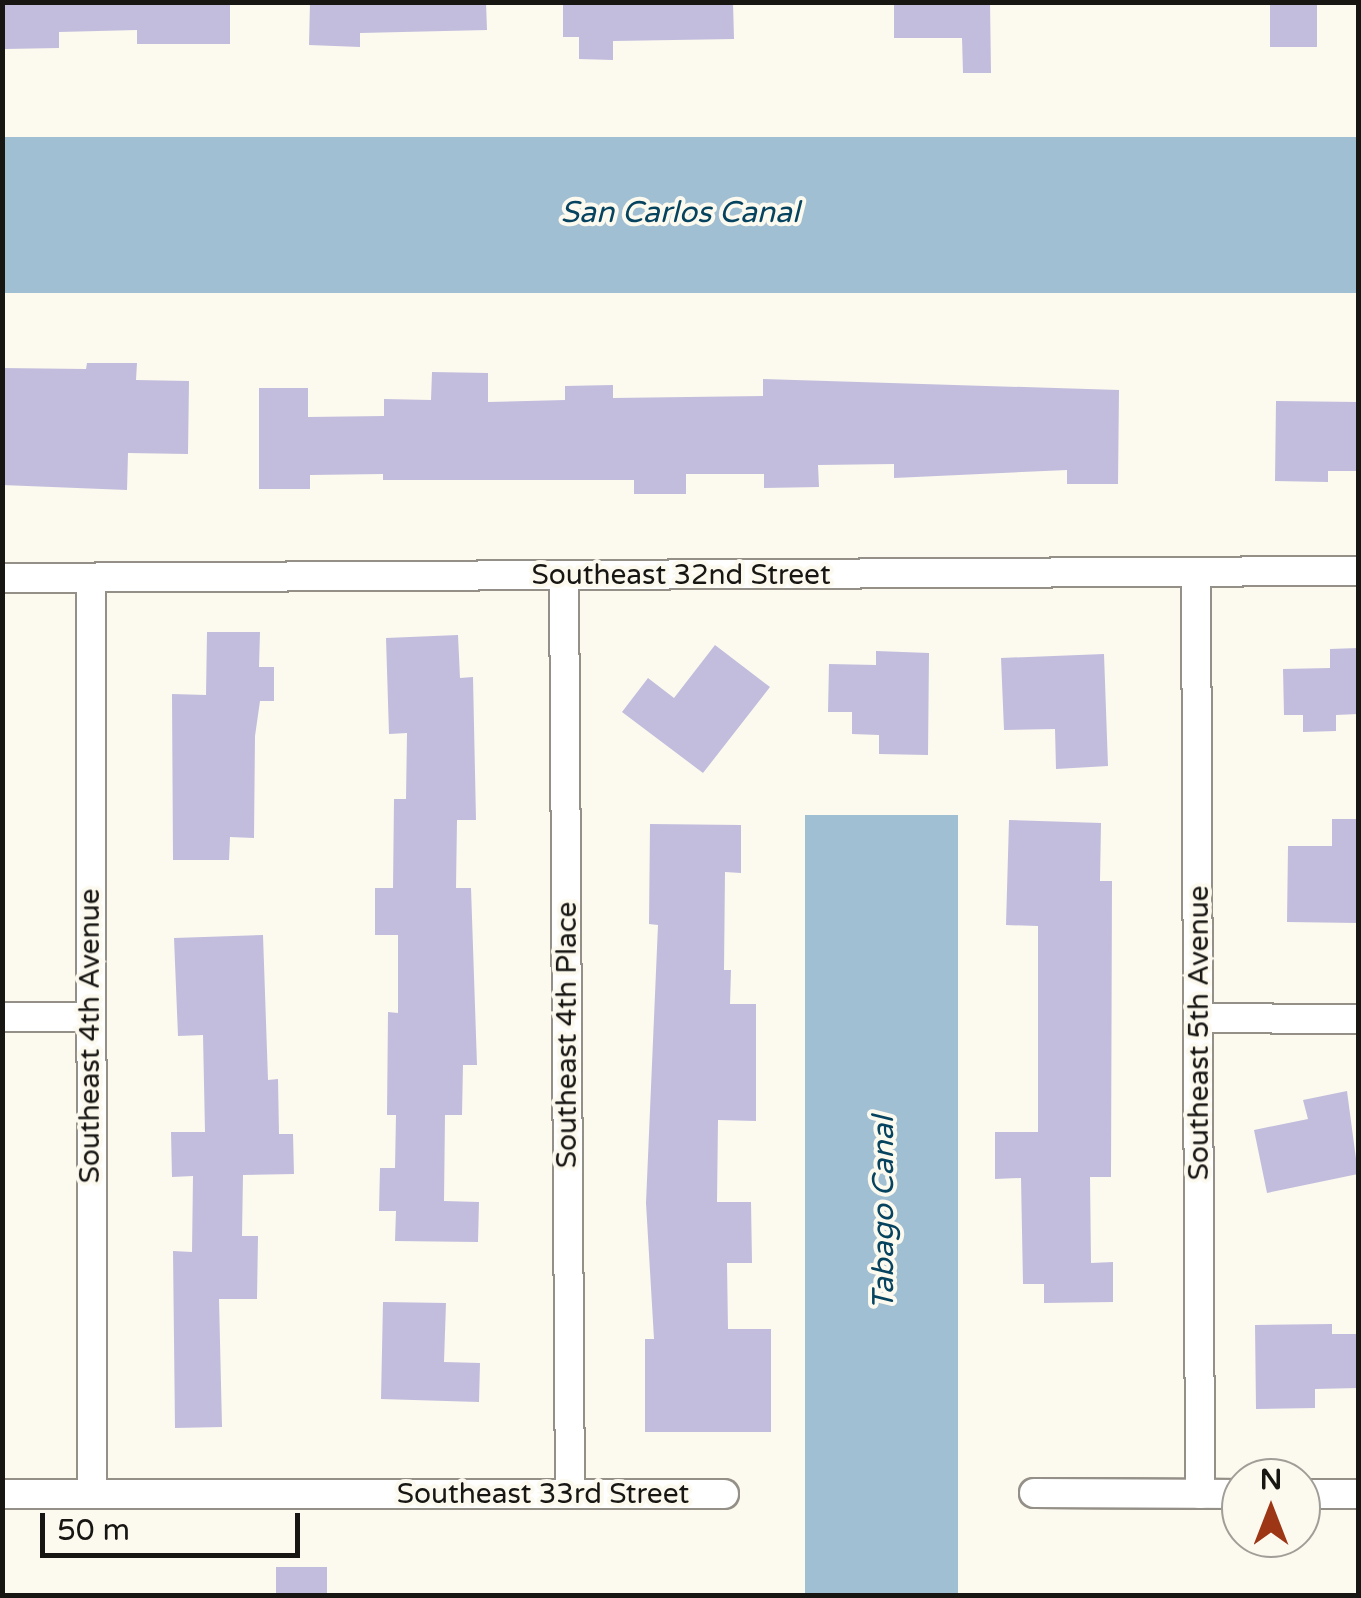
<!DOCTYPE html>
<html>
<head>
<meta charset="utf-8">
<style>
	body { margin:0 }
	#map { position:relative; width:1361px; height:1598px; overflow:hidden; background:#fcf9ef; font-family:"Varela Round",sans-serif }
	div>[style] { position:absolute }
	.water>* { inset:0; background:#a0bfd3; transform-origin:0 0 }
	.building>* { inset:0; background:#c2bddd; transform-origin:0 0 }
	.roads { filter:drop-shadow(2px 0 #949088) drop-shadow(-2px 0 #949088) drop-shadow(0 2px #949088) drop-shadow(0 -2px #949088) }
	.minor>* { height:28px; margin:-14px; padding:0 14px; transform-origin:14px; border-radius:14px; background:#fff }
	span { translate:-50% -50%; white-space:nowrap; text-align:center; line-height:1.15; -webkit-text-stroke:8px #fcf9ef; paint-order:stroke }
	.street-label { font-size:28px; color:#171613 }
	.water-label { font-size:30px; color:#06435f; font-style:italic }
	.frame { position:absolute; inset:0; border:5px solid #171613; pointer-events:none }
	.north { position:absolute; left:1221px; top:1458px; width:100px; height:100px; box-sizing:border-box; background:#fcf9ef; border:2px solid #a09e97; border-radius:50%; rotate:0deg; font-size:28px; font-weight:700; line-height:40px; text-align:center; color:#171613 }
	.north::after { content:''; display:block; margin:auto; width:35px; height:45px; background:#9d3615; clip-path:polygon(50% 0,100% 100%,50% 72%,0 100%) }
	.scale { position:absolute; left:40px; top:1513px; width:260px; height:45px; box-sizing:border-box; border:5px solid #171613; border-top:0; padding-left:12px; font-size:30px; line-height:35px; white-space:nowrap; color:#171613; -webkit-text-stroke:8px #fcf9ef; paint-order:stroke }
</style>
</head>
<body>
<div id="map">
	<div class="water">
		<i style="left:3px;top:137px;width:1355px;height:156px"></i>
		<i style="left:805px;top:815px;width:153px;height:780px"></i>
	</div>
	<div class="building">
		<i style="clip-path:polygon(4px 2px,230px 2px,230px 44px,137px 44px,137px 30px,59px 32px,59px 48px,5px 49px)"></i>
		<i style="clip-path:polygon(310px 2px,486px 2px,487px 30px,360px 33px,360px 47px,309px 45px)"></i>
		<i style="clip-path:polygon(563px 2px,733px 2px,734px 39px,613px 41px,613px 60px,579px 59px,579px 37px,563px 37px)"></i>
		<i style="clip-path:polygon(894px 2px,990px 2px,991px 73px,963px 73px,962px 38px,894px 38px)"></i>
		<i style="left:1270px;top:2px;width:47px;height:45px"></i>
		<i style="clip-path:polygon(87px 363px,137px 363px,136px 380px,189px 381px,188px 454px,128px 453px,127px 490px,2px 485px,2px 368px,86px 369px)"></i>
		<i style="clip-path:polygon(432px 372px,488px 373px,488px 402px,565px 400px,565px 386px,613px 385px,613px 398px,763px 396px,763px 379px,1119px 390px,1118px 484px,1067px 484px,1067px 470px,894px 478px,894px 464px,818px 465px,819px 487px,764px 488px,764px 474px,686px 474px,686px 494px,634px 494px,634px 480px,383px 480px,383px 474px,310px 475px,310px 489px,259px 489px,259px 388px,308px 388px,308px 417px,384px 416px,384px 399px,431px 400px)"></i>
		<i style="clip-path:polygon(1276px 401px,1358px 402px,1358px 471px,1328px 471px,1328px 482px,1275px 481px)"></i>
		<i style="clip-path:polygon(207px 632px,260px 632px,259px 667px,274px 667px,274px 701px,260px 701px,255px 736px,254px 838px,230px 837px,229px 860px,173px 860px,172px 694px,206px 695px)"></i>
		<i style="clip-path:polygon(458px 635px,460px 678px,473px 677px,476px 820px,457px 820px,456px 888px,471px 888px,477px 1065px,463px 1065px,462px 1115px,445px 1115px,444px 1201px,479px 1202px,478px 1242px,395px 1241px,396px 1211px,379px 1211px,380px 1168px,395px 1168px,396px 1115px,387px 1115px,388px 1012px,398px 1013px,398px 935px,375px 935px,375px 888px,393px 888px,394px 799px,406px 799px,407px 733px,389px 734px,386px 638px)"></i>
		<i style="clip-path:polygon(715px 645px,770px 687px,703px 773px,622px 712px,648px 678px,674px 698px)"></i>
		<i style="clip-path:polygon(1358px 648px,1358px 714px,1336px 715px,1336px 731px,1303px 732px,1303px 715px,1284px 715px,1283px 669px,1330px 668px,1330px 649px)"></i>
		<i style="clip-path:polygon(876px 651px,929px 653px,928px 755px,879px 754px,879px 735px,852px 734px,852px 712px,828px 712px,829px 664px,876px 665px)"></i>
		<i style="clip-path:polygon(1104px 654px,1108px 766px,1056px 769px,1055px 729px,1004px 730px,1001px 658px)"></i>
		<i style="clip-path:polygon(1332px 819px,1358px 819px,1358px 923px,1287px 922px,1288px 846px,1332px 846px)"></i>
		<i style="clip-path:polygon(1009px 820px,1101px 823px,1100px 881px,1112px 881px,1111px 1177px,1090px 1177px,1091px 1263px,1113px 1262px,1113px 1302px,1044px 1303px,1044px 1284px,1023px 1284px,1021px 1178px,995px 1179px,995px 1132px,1038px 1132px,1038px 926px,1006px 925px)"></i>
		<i style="clip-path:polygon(650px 824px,741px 825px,741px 873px,725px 872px,724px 970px,731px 970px,730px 1004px,756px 1004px,756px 1121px,718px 1120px,717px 1202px,751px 1202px,752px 1263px,727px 1263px,728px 1329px,771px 1329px,771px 1432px,645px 1432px,645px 1339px,654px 1339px,646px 1203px,658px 925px,649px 924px)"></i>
		<i style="clip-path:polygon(263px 935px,268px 1080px,278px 1079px,279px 1134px,293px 1134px,294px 1174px,243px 1175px,242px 1236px,258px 1236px,257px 1299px,219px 1299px,222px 1427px,175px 1428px,173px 1251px,192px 1252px,193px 1176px,172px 1177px,171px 1132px,205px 1132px,203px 1035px,178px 1036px,174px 938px)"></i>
		<i style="clip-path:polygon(1347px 1091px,1358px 1174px,1267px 1193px,1254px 1130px,1308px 1119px,1303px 1100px)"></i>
		<i style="clip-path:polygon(383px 1302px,446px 1303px,444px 1362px,480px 1363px,479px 1402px,381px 1399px)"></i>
		<i style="clip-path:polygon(1332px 1324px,1332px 1334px,1358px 1334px,1358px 1388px,1315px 1389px,1315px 1408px,1256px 1409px,1255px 1325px)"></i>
		<i style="left:276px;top:1567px;width:51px;height:29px"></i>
	</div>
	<div class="roads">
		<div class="minor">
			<i style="left:1196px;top:572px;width:922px;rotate:89.75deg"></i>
			<i style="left:564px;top:576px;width:918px;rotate:89.63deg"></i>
			<i style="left:2px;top:578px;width:1356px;rotate:-0.3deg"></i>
			<i style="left:91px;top:578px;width:916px;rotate:89.94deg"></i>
			<i style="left:2px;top:1017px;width:88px"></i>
			<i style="left:1199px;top:1018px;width:159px;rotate:0.4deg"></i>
			<i style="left:1034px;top:1493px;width:207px;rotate:0.3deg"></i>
			<i style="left:2px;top:1494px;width:722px"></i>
			<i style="left:1301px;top:1494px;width:57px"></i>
		</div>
	</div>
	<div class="street-label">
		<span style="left:681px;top:575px">Southeast 32nd Street</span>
		<span style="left:1199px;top:1033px;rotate:-90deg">Southeast 5th Avenue</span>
		<span style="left:567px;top:1035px;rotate:-90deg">Southeast 4th Place</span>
		<span style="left:90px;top:1036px;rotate:-90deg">Southeast 4th Avenue</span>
		<span style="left:543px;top:1494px">Southeast 33rd Street</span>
	</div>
	<div class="water-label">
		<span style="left:680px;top:213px">San Carlos Canal</span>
		<span style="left:884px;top:1213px;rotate:-90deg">Tabago Canal</span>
	</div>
	<div class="frame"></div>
	<div class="north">N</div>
	<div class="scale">50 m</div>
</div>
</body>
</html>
